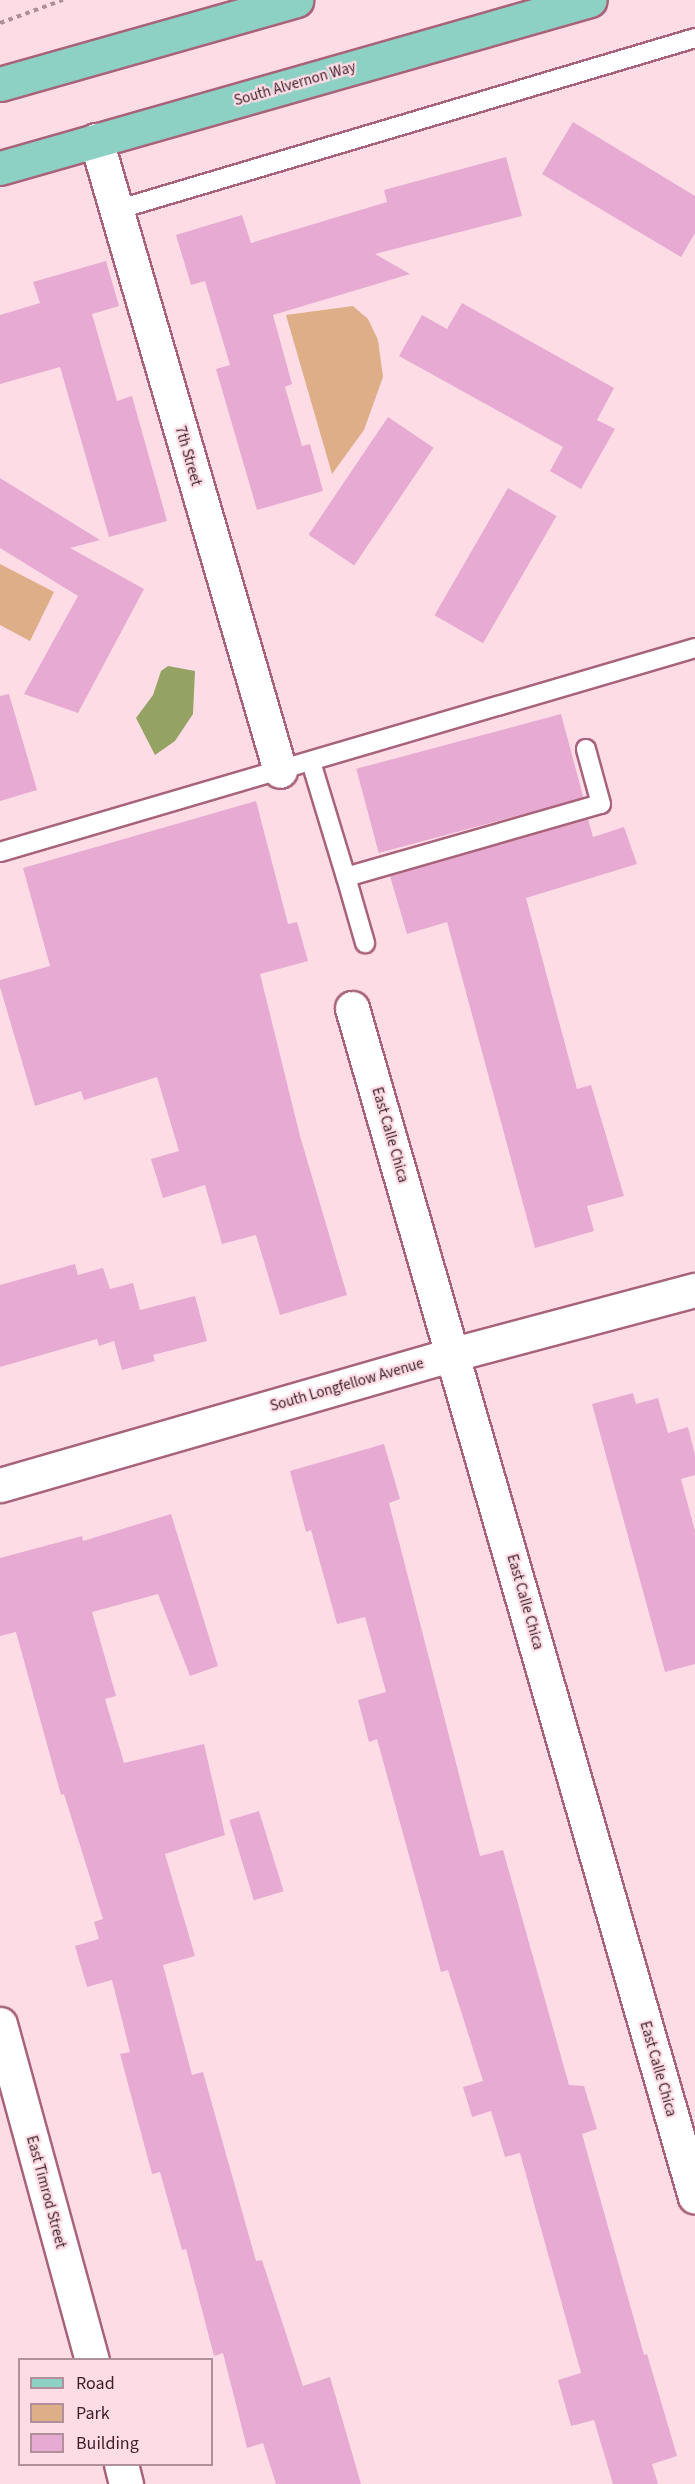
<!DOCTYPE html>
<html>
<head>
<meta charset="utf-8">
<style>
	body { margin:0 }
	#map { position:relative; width:695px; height:2484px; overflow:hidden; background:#fddce5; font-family:"Source Sans 3",sans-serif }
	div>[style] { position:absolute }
	.green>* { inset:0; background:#deae89 }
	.water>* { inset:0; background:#94a364 }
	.building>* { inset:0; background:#e7abd3; transform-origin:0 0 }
	.path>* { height:4px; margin-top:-2px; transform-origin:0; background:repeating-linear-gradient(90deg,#ae8f98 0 4.5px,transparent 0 9px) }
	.roads { filter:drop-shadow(2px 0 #a8637a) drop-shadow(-2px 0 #a8637a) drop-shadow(0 2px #a8637a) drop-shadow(0 -2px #a8637a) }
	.service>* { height:18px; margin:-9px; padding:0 9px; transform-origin:9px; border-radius:9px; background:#fff }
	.minor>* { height:33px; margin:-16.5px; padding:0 16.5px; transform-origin:16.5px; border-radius:16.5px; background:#fff }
	.primary>* { height:33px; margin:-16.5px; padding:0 16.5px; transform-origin:16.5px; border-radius:16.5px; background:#8dd0c4 }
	span { translate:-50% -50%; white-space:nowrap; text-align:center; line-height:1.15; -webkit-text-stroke:4.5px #fddce5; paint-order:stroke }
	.street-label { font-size:15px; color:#3c1f29 }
	.legend { position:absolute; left:18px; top:2358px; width:195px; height:108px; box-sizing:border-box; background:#fddce5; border:2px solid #b0909a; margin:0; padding:8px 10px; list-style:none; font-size:18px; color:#3c1f29 }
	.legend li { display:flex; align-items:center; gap:12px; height:30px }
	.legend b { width:30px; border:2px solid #b0909a }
</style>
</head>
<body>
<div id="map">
	<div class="green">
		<i style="clip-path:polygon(353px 306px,368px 319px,378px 340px,383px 377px,364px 430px,332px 474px,286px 315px)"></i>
		<i style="clip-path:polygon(0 564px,54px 592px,30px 641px,0 625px)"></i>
	</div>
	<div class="water">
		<i style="clip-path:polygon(168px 666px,195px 671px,193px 714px,175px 741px,155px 755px,136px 718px,153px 695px,161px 671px)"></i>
	</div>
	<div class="building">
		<i style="clip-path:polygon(573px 122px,695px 196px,695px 233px,681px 257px,542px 174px)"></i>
		<i style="clip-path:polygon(506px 157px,522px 216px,375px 254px,410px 274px,273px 315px,292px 384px,285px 387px,302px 446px,310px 444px,323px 491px,257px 510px,216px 369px,230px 365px,205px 281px,191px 285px,176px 235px,242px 215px,251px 243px,387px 202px,384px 190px)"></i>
		<i style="clip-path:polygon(106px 261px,119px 306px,92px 314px,117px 401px,132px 396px,167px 521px,109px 537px,60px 367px,0 384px,0 315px,40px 303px,33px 282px)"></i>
		<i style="clip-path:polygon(462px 303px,614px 388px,597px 420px,615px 429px,581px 489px,550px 471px,563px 447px,399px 356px,422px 315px,447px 329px)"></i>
		<i style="left:388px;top:417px;width:55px;height:142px;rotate:34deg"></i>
		<i style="clip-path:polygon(0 478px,100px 540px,70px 548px,144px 589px,78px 713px,24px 694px,78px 596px,0 548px)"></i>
		<i style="left:508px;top:488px;width:56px;height:147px;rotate:30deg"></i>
		<i style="clip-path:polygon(9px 694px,37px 790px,0 801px,0 696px)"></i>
		<i style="left:561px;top:714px;width:87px;height:212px;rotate:75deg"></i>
		<i style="clip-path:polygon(256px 801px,288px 924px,297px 922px,308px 961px,260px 974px,300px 1136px,347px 1295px,280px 1315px,256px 1235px,222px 1244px,205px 1185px,163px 1198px,151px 1159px,179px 1151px,157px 1077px,84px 1100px,81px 1091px,35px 1106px,0 987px,0 980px,50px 966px,23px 868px)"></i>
		<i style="clip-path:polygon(588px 819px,593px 837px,624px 827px,637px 864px,526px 898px,577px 1089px,591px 1085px,624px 1196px,587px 1206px,594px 1231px,535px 1248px,447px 922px,407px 934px,390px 876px)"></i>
		<i style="clip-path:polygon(75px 1264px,78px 1275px,103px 1268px,110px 1289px,133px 1283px,140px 1310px,195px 1296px,207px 1341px,153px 1355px,155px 1361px,122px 1370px,114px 1341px,99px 1346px,97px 1339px,0 1367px,0 1285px)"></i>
		<i style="clip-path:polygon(633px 1393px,636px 1404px,658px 1398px,668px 1433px,688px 1427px,695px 1455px,695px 1475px,681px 1479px,695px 1531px,695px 1664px,665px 1672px,592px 1404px)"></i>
		<i style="clip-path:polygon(384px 1444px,400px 1499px,389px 1503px,480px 1856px,503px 1850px,569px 2085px,584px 2086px,597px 2129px,582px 2134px,644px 2355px,647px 2354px,677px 2456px,652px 2464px,658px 2484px,613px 2484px,594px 2420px,571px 2426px,558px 2380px,581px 2373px,520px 2153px,505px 2157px,491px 2111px,472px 2117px,463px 2087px,483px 2081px,448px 1970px,441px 1972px,377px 1739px,369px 1742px,358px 1700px,386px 1692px,365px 1617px,337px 1624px,311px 1530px,306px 1532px,290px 1471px)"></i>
		<i style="clip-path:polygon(171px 1514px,218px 1666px,190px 1676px,158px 1594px,92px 1612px,116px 1696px,105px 1699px,124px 1763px,204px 1744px,225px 1835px,165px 1854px,195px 1956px,163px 1965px,192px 2075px,203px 2072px,256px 2261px,262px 2260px,303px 2386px,330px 2377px,361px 2484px,276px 2484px,263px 2443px,247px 2448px,223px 2353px,214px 2356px,186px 2249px,182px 2250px,160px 2172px,152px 2174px,120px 2054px,130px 2052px,112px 1980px,87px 1987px,75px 1946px,99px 1939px,94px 1922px,103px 1919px,64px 1794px,61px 1795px,16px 1632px,0 1636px,0 1558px,82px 1536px,83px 1541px)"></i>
		<i style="left:259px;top:1811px;width:84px;height:31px;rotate:73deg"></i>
	</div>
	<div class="path">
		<i style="left:0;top:23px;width:67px;rotate:-20.1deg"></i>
	</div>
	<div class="roads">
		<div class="service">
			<i style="left:116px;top:210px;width:604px;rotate:-16.54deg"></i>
			<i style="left:311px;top:762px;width:120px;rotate:73.1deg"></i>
			<i style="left:346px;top:877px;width:265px;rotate:-16deg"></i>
			<i style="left:601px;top:804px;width:57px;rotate:-105.3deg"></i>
			<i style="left:0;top:852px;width:724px;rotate:-16.36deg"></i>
			<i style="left:346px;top:877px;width:69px;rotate:73.9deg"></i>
		</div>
		<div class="minor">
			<i style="left:96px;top:140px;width:657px;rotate:73.74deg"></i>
			<i style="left:352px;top:1008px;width:1237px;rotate:73.91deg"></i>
			<i style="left:0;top:1485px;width:473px;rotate:-16.1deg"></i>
			<i style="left:454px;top:1354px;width:249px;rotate:-14.9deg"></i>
			<i style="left:0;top:2024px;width:348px;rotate:74.7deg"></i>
			<i style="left:121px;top:2464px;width:21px;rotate:76deg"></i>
		</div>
		<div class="primary">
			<i style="left:0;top:84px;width:308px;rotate:-15.8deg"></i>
			<i style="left:0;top:168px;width:613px;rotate:-15.89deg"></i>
		</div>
	</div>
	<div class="street-label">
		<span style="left:295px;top:84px;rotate:-16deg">South Alvernon Way</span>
		<span style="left:188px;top:456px;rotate:74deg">7th Street</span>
		<span style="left:390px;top:1135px;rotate:74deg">East Calle Chica</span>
		<span style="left:347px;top:1385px;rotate:-16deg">South Longfellow Avenue</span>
		<span style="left:525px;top:1602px;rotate:74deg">East Calle Chica</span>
		<span style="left:658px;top:2069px;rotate:74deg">East Calle Chica</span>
		<span style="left:46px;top:2192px;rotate:75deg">East Timrod Street</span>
	</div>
	<ul class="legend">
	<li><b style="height:8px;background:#8dd0c4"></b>Road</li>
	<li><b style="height:16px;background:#deae89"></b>Park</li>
	<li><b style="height:16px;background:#e7abd3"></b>Building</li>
	</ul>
</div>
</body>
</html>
